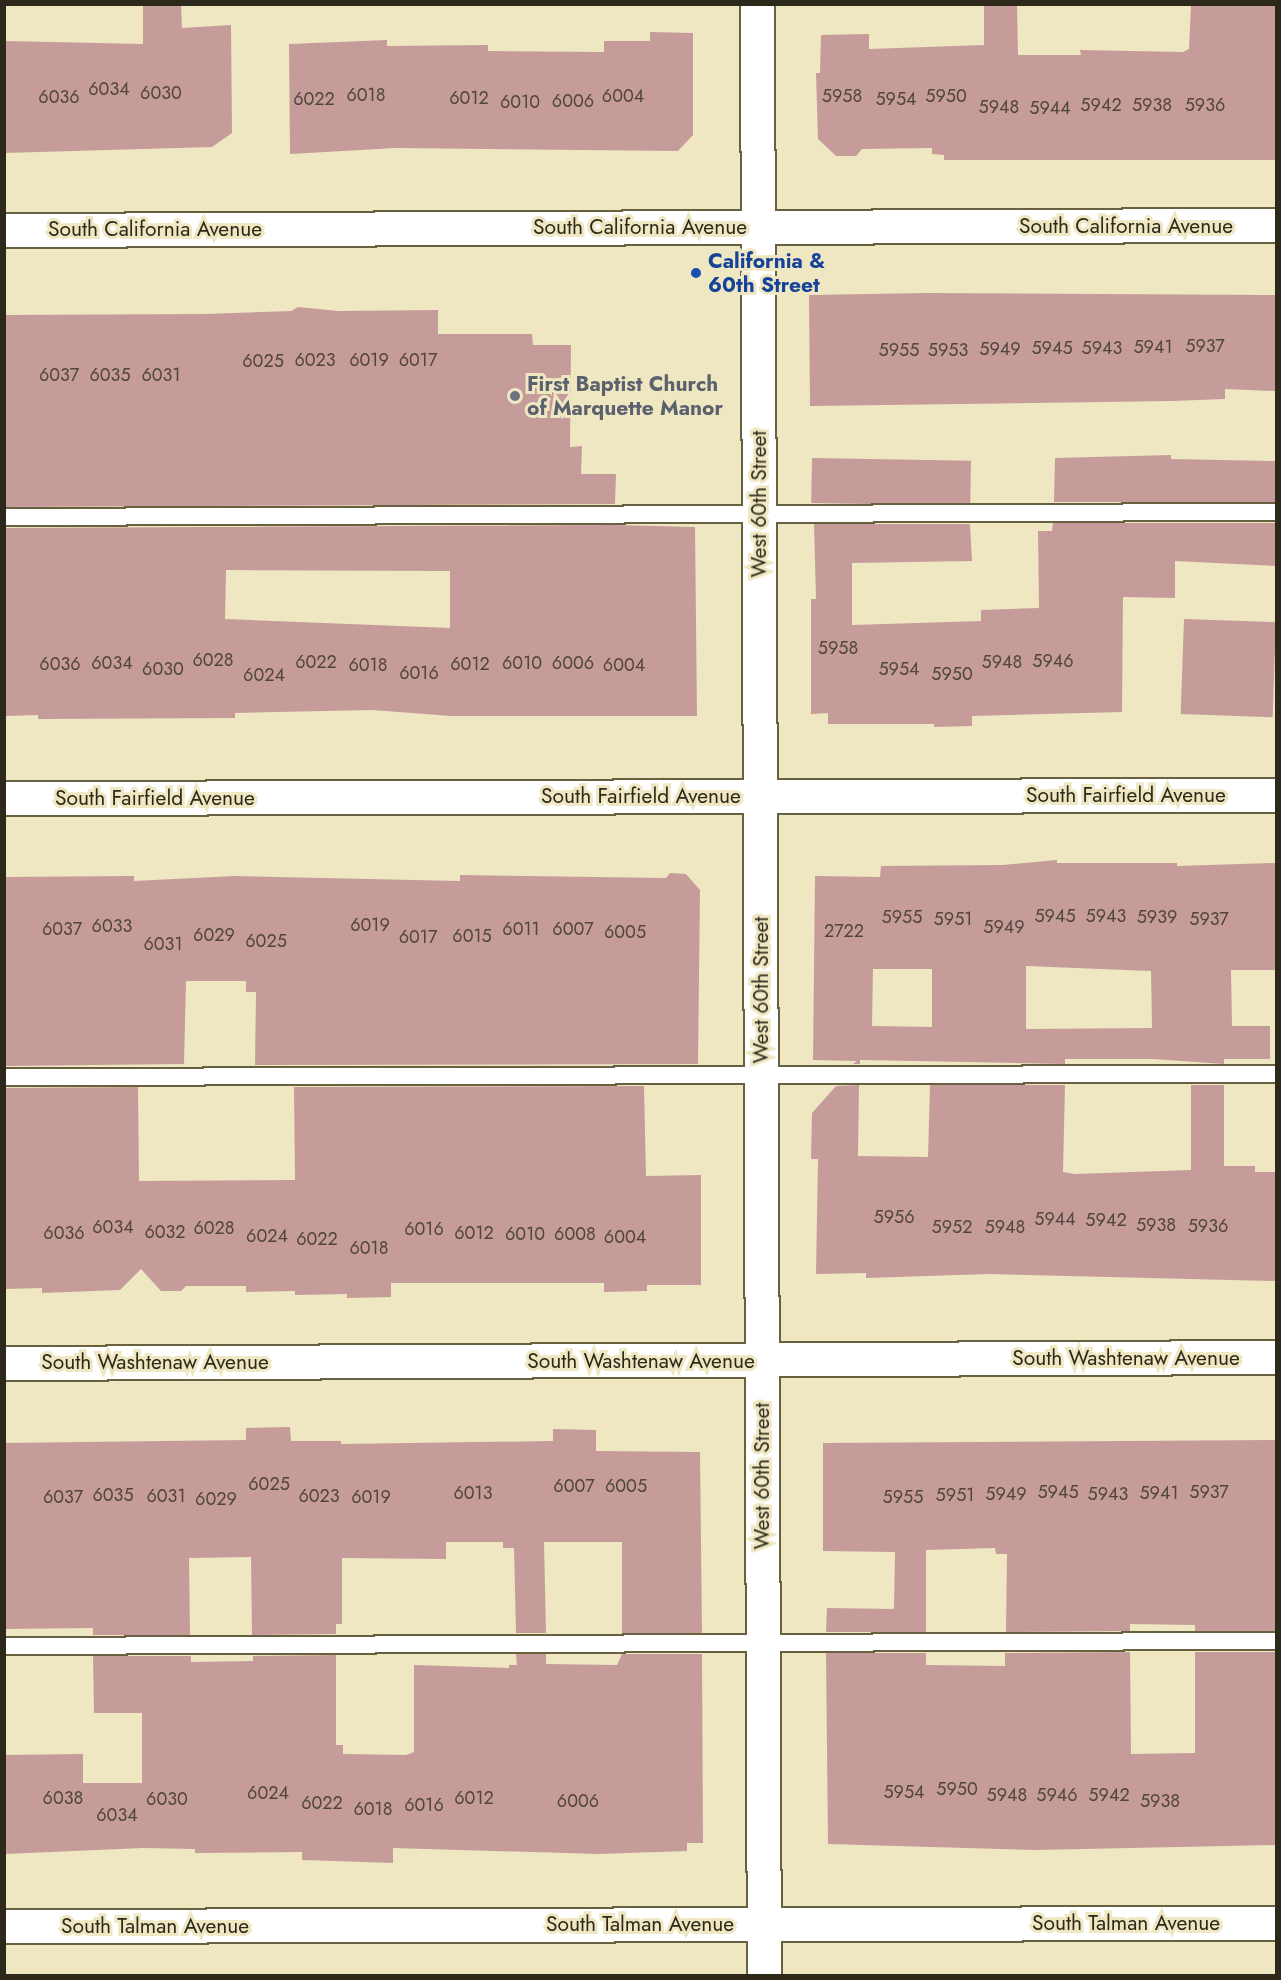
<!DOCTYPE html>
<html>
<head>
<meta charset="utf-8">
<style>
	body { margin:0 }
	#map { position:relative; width:1281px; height:1980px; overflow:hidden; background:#efe7c2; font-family:Jost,sans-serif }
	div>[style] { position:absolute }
	.building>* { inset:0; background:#c59c9a; transform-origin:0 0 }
	.roads { filter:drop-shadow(2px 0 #686140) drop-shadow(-2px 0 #686140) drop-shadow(0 2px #686140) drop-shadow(0 -2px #686140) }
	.service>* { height:16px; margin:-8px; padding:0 8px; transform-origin:8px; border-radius:8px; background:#fff }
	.minor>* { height:33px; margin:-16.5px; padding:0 16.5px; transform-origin:16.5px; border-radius:16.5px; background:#fff }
	.tertiary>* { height:33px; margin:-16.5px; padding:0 16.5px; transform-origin:16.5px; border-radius:16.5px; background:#fff }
	.dots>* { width:16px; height:16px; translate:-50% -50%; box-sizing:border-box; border:3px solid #efe7c2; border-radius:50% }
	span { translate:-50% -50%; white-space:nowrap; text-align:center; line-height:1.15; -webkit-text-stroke:6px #efe7c2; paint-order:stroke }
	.number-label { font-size:18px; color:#52463b }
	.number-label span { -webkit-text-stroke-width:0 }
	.street-label { font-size:21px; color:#2c291b }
	.transit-label { font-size:21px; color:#164399; font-weight:700 }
	.left { translate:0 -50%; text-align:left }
	.worship-label { font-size:21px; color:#5b616d; font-weight:700 }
	.frame { position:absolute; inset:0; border:6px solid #2c291b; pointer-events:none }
</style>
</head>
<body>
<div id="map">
	<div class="building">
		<i style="clip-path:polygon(143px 4px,181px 4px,182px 28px,231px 25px,232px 133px,212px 147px,4px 153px,4px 41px,143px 44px)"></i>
		<i style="clip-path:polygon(984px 4px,1017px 4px,1018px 55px,1081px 55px,1080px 50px,1183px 52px,1189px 49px,1191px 4px,1275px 4px,1275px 160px,944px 160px,944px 155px,932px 154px,932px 148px,862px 149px,856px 156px,836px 156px,818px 139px,816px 73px,820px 73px,821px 35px,869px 34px,869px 49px,984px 45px)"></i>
		<i style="clip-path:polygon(650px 32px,693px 33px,693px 135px,678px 151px,396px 148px,290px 154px,289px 44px,387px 40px,387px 46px,488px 45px,488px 51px,604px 52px,604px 41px,650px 41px)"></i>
		<i style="clip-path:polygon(928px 293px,1276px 295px,1275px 391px,1225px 389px,1225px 399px,1172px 401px,810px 406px,809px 295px)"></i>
		<i style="clip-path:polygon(298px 307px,338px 311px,438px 310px,438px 334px,532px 334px,533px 345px,571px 345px,570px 447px,582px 446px,581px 474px,616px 474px,615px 504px,4px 507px,4px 315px,205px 314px,291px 311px)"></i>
		<i style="clip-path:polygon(1171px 455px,1171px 459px,1276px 461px,1275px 502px,1054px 502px,1055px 458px)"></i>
		<i style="left:812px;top:458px;width:159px;height:45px;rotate:1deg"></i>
		<i style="clip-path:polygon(1053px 523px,1275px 523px,1276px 566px,1175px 561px,1175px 598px,1123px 597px,1122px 712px,972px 716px,972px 726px,934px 727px,934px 724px,828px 724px,828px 713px,811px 714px,811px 599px,816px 599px,814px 524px,970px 524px,972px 561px,852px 563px,852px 625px,981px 621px,981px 610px,1039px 608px,1038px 531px,1052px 531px)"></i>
		<i style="clip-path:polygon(evenodd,614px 525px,695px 527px,697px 716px,451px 716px,372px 710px,235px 713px,235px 718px,38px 719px,38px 715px,6px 716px,4px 528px,614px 525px,226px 570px,450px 571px,450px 628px,225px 619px,226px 570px)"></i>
		<i style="left:1184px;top:619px;width:92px;height:95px;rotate:2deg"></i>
		<i style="clip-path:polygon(evenodd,1057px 860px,1057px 863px,1177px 863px,1177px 866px,1276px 863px,1276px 970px,1231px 970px,1232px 1026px,1270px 1026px,1270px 1059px,1224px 1059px,1224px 1064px,1153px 1059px,1065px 1059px,1065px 1064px,860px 1060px,860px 1064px,853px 1064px,857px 1061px,813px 1060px,815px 876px,880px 877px,881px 866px,1002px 865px,1057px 860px,1026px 966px,1151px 971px,1152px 1028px,1026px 1029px,1026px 966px,1057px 860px,873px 969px,932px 969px,932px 1027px,872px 1026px,873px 969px)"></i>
		<i style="clip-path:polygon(670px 873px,686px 874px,700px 890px,698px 1064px,255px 1065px,256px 992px,246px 992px,246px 981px,186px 981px,184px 1064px,4px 1066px,4px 877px,134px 876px,134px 881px,234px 876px,460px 881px,460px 875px,666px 878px)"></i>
		<i style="clip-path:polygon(859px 1085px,858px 1156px,928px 1157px,930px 1085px,1065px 1085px,1063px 1172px,1075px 1174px,1191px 1170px,1191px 1085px,1224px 1085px,1224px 1166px,1255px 1166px,1255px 1172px,1276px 1172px,1276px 1281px,989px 1274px,866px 1278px,866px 1273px,816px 1274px,818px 1159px,811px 1159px,812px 1113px,836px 1086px)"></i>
		<i style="clip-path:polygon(644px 1086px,646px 1176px,701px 1175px,701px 1285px,647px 1285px,647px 1291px,604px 1292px,604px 1283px,391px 1283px,391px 1297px,347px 1298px,347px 1294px,295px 1295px,295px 1291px,246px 1292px,246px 1286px,186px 1286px,181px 1291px,161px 1291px,141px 1269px,120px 1290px,42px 1293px,42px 1288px,4px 1289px,4px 1088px,138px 1087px,139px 1181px,295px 1180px,294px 1087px)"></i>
		<i style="clip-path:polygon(290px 1427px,291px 1441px,341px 1441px,341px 1444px,553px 1441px,553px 1429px,596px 1430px,596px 1451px,700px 1452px,702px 1633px,622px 1633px,622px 1542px,544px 1542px,546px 1633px,516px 1633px,514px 1548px,503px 1548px,503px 1542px,446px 1542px,446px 1559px,342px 1558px,342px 1624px,336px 1624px,336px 1634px,252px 1635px,251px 1557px,189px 1558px,190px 1635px,93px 1635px,93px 1628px,4px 1629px,4px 1443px,246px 1440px,246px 1428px)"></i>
		<i style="clip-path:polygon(1276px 1440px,1276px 1631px,1195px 1631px,1195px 1625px,1130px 1624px,1130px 1631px,1006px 1632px,1007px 1554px,996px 1554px,995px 1548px,926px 1550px,926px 1632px,826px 1632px,827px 1608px,894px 1609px,895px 1552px,823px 1551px,823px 1443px)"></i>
		<i style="clip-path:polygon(1276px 1652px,1276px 1845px,1036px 1850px,828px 1844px,826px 1653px,926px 1653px,926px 1665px,1005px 1666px,1005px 1653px,1130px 1652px,1131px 1754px,1195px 1753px,1195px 1652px)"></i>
		<i style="clip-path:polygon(516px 1654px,546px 1654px,546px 1664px,617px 1665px,622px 1654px,702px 1654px,703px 1843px,687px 1843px,687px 1851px,599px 1854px,393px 1848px,393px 1863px,302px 1860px,302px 1852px,195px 1853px,195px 1849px,143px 1848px,4px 1854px,4px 1755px,83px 1754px,83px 1783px,142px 1783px,142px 1713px,94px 1713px,93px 1656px,191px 1656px,191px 1662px,253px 1661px,253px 1656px,336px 1655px,336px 1745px,343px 1745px,343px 1754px,406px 1755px,414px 1752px,414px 1665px,509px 1668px,509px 1665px,517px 1665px)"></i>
	</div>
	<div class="roads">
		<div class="service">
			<i style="left:4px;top:517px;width:1272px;rotate:-0.23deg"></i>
			<i style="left:4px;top:1077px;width:1272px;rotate:-0.14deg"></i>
			<i style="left:4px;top:1646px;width:1272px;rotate:-0.23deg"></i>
		</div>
		<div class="minor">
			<i style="left:757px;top:4px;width:1972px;rotate:89.8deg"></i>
			<i style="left:4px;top:798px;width:1272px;rotate:-0.14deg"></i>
			<i style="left:4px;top:1363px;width:1272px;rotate:-0.27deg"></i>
			<i style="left:4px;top:1926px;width:1272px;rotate:-0.14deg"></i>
		</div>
		<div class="tertiary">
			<i style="left:4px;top:230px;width:1272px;rotate:-0.23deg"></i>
		</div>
	</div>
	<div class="dots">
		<i style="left:696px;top:273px;background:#1a4fb4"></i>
		<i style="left:515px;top:396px;background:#6b7280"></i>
	</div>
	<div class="number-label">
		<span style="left:109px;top:89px">6034</span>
		<span style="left:161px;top:93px">6030</span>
		<span style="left:366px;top:95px">6018</span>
		<span style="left:623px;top:96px">6004</span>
		<span style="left:842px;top:96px">5958</span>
		<span style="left:946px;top:96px">5950</span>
		<span style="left:59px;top:97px">6036</span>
		<span style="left:469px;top:98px">6012</span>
		<span style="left:314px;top:99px">6022</span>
		<span style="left:896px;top:99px">5954</span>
		<span style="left:573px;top:101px">6006</span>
		<span style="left:520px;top:102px">6010</span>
		<span style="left:1101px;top:105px">5942</span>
		<span style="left:1152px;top:105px">5938</span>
		<span style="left:1205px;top:105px">5936</span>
		<span style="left:999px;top:107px">5948</span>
		<span style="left:1050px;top:108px">5944</span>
		<span style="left:1205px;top:346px">5937</span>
		<span style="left:1153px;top:347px">5941</span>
		<span style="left:1052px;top:348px">5945</span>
		<span style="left:1102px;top:348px">5943</span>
		<span style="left:1000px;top:349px">5949</span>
		<span style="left:899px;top:350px">5955</span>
		<span style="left:948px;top:350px">5953</span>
		<span style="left:315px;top:360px">6023</span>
		<span style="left:369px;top:360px">6019</span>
		<span style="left:418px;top:360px">6017</span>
		<span style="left:263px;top:361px">6025</span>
		<span style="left:59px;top:375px">6037</span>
		<span style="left:110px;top:375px">6035</span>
		<span style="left:161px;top:375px">6031</span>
		<span style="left:838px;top:648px">5958</span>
		<span style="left:213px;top:660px">6028</span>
		<span style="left:1053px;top:661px">5946</span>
		<span style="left:316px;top:662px">6022</span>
		<span style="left:1002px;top:662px">5948</span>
		<span style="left:112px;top:663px">6034</span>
		<span style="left:522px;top:663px">6010</span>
		<span style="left:573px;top:663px">6006</span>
		<span style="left:60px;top:664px">6036</span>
		<span style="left:470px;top:664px">6012</span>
		<span style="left:368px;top:665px">6018</span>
		<span style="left:624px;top:665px">6004</span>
		<span style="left:163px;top:669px">6030</span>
		<span style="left:899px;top:669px">5954</span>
		<span style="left:419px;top:673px">6016</span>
		<span style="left:952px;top:674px">5950</span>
		<span style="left:264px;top:675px">6024</span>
		<span style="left:1055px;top:916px">5945</span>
		<span style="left:1106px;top:916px">5943</span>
		<span style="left:902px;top:917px">5955</span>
		<span style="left:1157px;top:917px">5939</span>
		<span style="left:953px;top:919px">5951</span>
		<span style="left:1209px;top:919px">5937</span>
		<span style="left:370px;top:925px">6019</span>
		<span style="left:112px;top:926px">6033</span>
		<span style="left:1004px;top:927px">5949</span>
		<span style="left:62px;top:929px">6037</span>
		<span style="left:521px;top:929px">6011</span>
		<span style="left:573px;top:929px">6007</span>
		<span style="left:844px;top:931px">2722</span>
		<span style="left:625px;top:932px">6005</span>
		<span style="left:214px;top:935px">6029</span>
		<span style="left:472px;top:936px">6015</span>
		<span style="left:418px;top:937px">6017</span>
		<span style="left:266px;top:941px">6025</span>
		<span style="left:163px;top:944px">6031</span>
		<span style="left:894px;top:1217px">5956</span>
		<span style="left:1055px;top:1219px">5944</span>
		<span style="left:1106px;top:1220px">5942</span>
		<span style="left:1156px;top:1225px">5938</span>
		<span style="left:1208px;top:1226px">5936</span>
		<span style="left:113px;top:1227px">6034</span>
		<span style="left:952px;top:1227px">5952</span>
		<span style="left:1005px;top:1227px">5948</span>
		<span style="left:214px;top:1228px">6028</span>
		<span style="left:424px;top:1229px">6016</span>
		<span style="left:165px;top:1232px">6032</span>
		<span style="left:64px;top:1233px">6036</span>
		<span style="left:474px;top:1233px">6012</span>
		<span style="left:525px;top:1234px">6010</span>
		<span style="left:575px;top:1234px">6008</span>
		<span style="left:267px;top:1236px">6024</span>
		<span style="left:625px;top:1237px">6004</span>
		<span style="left:317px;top:1239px">6022</span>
		<span style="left:369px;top:1248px">6018</span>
		<span style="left:269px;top:1484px">6025</span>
		<span style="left:574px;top:1486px">6007</span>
		<span style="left:626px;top:1486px">6005</span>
		<span style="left:1058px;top:1492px">5945</span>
		<span style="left:1209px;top:1492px">5937</span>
		<span style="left:473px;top:1493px">6013</span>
		<span style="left:1159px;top:1493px">5941</span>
		<span style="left:1006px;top:1494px">5949</span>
		<span style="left:1108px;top:1494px">5943</span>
		<span style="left:113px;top:1495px">6035</span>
		<span style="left:955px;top:1495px">5951</span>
		<span style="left:166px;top:1496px">6031</span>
		<span style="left:319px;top:1496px">6023</span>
		<span style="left:63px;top:1497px">6037</span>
		<span style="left:371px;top:1497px">6019</span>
		<span style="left:903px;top:1497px">5955</span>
		<span style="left:216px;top:1499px">6029</span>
		<span style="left:957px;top:1789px">5950</span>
		<span style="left:904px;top:1792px">5954</span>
		<span style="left:268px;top:1793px">6024</span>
		<span style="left:1007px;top:1795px">5948</span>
		<span style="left:1057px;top:1795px">5946</span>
		<span style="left:1109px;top:1795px">5942</span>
		<span style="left:63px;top:1798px">6038</span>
		<span style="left:474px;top:1798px">6012</span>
		<span style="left:167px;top:1799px">6030</span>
		<span style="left:578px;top:1801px">6006</span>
		<span style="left:1160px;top:1801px">5938</span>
		<span style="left:322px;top:1803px">6022</span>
		<span style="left:424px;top:1805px">6016</span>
		<span style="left:373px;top:1809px">6018</span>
		<span style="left:117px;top:1815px">6034</span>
	</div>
	<div class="street-label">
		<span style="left:1126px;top:226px">South California Avenue</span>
		<span style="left:640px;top:227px">South California Avenue</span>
		<span style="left:155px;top:229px">South California Avenue</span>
		<span style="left:759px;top:504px;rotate:-90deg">West 60th Street</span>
		<span style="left:1126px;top:795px">South Fairfield Avenue</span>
		<span style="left:641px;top:796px">South Fairfield Avenue</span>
		<span style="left:155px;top:798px">South Fairfield Avenue</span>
		<span style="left:761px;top:990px;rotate:-90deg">West 60th Street</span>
		<span style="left:1126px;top:1358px">South Washtenaw Avenue</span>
		<span style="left:641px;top:1361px">South Washtenaw Avenue</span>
		<span style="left:155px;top:1362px">South Washtenaw Avenue</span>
		<span style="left:762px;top:1476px;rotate:-90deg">West 60th Street</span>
		<span style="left:1126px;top:1923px">South Talman Avenue</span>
		<span style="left:640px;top:1924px">South Talman Avenue</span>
		<span style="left:155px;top:1926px">South Talman Avenue</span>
	</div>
	<div class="transit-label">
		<span class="left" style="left:708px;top:273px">California &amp;<br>60th Street</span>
	</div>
	<div class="worship-label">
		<span class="left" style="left:527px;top:396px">First Baptist Church<br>of Marquette Manor</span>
	</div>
	<div class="frame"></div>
</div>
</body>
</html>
